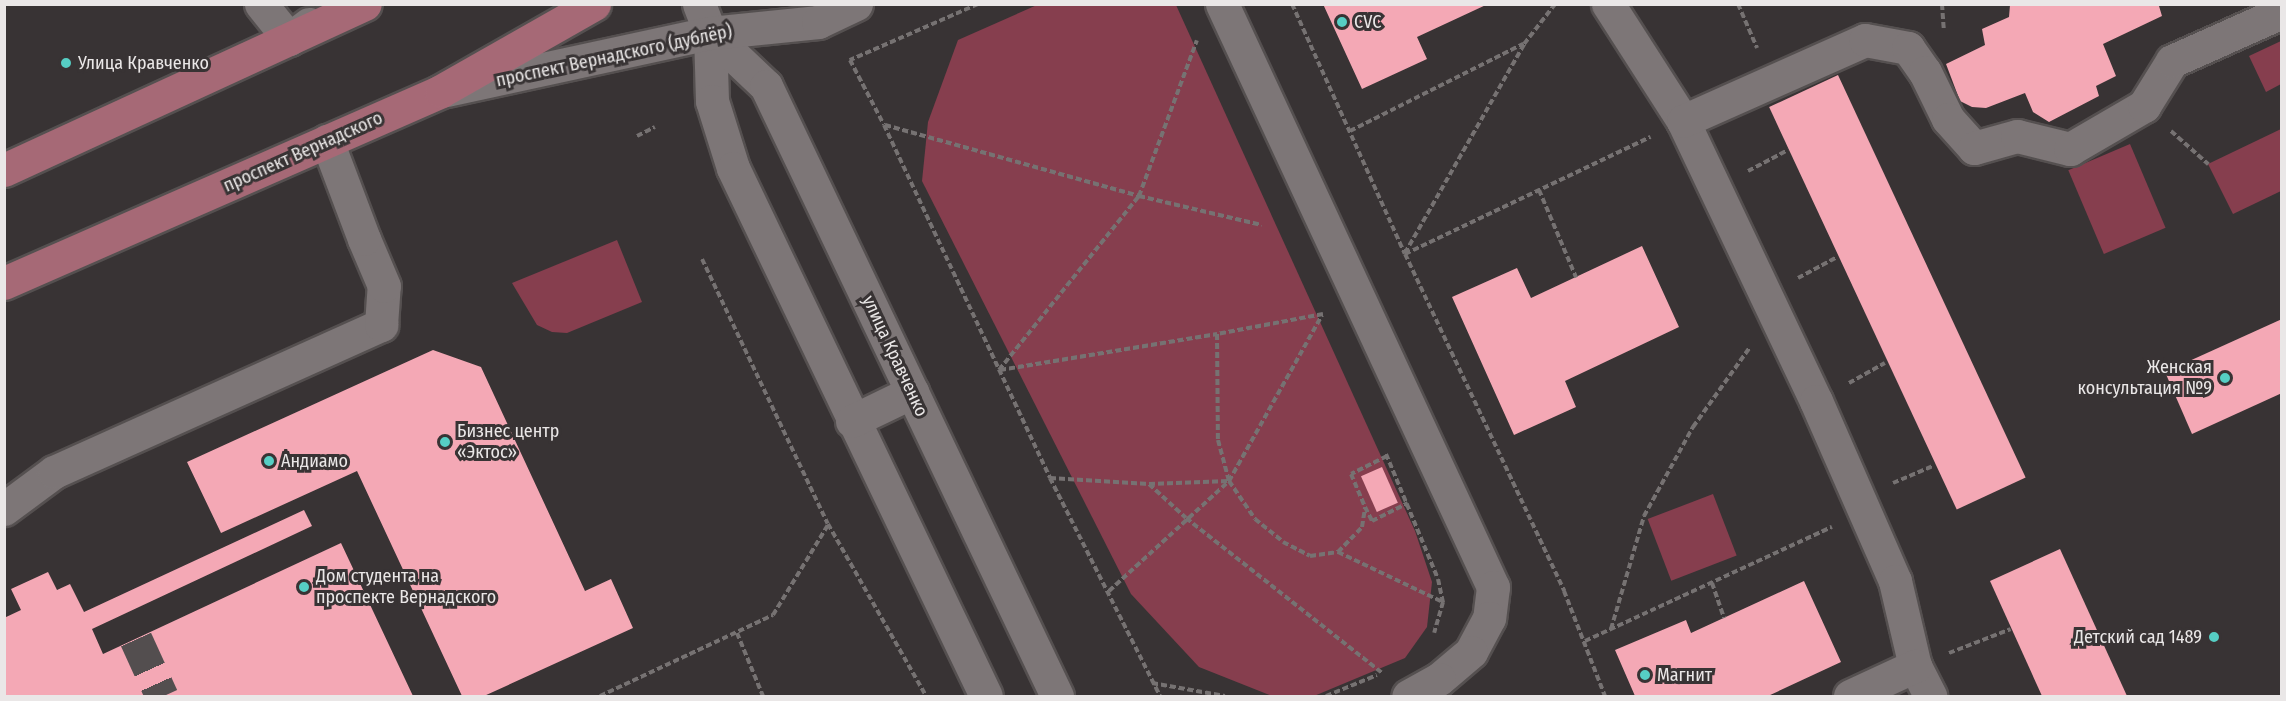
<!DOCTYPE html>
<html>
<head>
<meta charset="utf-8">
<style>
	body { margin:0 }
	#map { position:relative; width:2286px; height:701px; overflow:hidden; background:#383334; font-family:"Fira Sans Condensed",sans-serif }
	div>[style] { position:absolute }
	.green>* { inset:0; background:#863e4e; transform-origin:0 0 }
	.building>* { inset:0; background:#f4a8b5; transform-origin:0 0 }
	.minor-tunnel>* { height:33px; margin-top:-16.5px; transform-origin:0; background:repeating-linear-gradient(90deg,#534e4f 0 33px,transparent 0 49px) }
	.path>* { height:4px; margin-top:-2px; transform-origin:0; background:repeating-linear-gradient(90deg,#767272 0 6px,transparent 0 9px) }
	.roads { filter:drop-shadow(2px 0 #555050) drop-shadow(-2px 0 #555050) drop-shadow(0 2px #555050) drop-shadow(0 -2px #555050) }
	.minor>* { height:33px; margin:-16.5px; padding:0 16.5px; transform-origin:16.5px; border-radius:16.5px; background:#7d7677 }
	.major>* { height:33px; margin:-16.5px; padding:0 16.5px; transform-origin:16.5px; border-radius:16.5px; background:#a66976 }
	.dots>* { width:16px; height:16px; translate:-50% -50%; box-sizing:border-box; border:3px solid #383334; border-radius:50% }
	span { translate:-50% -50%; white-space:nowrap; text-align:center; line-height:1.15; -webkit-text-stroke:6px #383334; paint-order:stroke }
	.poi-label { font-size:18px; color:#eae7e7 }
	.left { translate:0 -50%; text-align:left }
	.right { translate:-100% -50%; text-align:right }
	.street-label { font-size:18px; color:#eae7e7 }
	.frame { position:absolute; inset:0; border:6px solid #eae7e7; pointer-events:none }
</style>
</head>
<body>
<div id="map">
	<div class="green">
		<i style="clip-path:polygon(1037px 5px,1176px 5px,1415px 531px,1432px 582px,1427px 627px,1405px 658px,1314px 696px,1272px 696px,1199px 667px,1131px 594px,922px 181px,928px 122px,958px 40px)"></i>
		<i style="clip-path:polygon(2281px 41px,2281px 84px,2266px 92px,2249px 56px)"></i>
		<i style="clip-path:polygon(2281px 129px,2281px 191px,2233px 214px,2208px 164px)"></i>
		<i style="left:2130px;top:144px;width:91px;height:67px;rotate:67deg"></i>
		<i style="clip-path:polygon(617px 240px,642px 302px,567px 333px,552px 332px,537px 325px,512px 283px)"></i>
		<i style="left:1713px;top:494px;width:66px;height:70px;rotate:69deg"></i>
	</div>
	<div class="building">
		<i style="clip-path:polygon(1323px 4px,1488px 4px,1417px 37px,1427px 59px,1362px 89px)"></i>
		<i style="clip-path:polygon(2010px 5px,2164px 5px,2159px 6px,2162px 16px,2103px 44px,2116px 76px,2096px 86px,2099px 96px,2049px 122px,2033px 112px,2025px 93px,1986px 108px,1972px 107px,1960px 101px,1946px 64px,1985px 45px,1982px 29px,2009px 17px)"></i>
		<i style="left:1838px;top:75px;width:444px;height:76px;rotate:65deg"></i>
		<i style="clip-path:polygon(1642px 246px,1679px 327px,1565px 381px,1576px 407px,1514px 435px,1452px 297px,1517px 268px,1531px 298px)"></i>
		<i style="clip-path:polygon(2282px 319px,2282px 393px,2192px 434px,2165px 372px)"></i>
		<i style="clip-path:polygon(433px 350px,481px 367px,585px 591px,611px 579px,633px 628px,484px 696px,462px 696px,357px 471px,221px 533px,187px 462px)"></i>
		<i style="left:1382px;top:467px;width:39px;height:23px;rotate:66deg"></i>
		<i style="clip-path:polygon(304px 510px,312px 526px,92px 629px,103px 654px,341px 543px,413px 696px,4px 696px,4px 618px,21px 610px,11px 589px,48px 572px,57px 590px,70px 584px,84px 612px)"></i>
		<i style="clip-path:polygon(2060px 549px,2127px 696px,2042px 696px,1990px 581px)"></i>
		<i style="clip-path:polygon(1804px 581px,1841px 662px,1768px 696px,1635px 696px,1615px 650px,1686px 620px,1691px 633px)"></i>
	</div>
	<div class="minor-tunnel">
		<i style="left:136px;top:639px;width:63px;rotate:65.5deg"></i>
	</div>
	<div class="path">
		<i style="left:978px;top:4px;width:140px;rotate:156.4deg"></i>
		<i style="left:850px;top:60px;width:73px;rotate:62.4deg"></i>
		<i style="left:884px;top:125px;width:390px;rotate:64.8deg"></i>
		<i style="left:1050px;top:478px;width:244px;rotate:63.2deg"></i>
		<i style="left:1292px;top:4px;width:274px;rotate:65.7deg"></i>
		<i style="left:1405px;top:254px;width:373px;rotate:64.7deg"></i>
		<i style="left:1564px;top:591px;width:113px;rotate:68.7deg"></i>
		<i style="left:1738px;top:4px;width:48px;rotate:66.6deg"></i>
		<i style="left:1942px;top:4px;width:27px;rotate:86deg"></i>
		<i style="left:885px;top:125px;width:264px;rotate:15.6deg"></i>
		<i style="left:1139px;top:196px;width:126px;rotate:13.3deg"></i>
		<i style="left:1350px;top:131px;width:194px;rotate:-26.7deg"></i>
		<i style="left:2171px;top:131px;width:50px;rotate:41.7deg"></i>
		<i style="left:637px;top:136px;width:20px;rotate:-27deg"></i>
		<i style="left:1748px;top:171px;width:45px;rotate:-27.7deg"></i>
		<i style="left:1539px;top:190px;width:95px;rotate:67deg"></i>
		<i style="left:1405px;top:253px;width:241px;rotate:-60.3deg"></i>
		<i style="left:1524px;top:44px;width:51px;rotate:-52.2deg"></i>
		<i style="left:1405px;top:254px;width:272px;rotate:-25.5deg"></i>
		<i style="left:702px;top:259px;width:293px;rotate:64.6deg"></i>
		<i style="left:828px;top:524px;width:198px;rotate:60.3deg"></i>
		<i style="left:1798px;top:278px;width:44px;rotate:-28.3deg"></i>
		<i style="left:1323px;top:314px;width:108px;rotate:169.3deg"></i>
		<i style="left:1217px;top:334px;width:106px;rotate:89.5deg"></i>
		<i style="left:1218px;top:440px;width:42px;rotate:75deg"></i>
		<i style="left:1229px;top:481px;width:46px;rotate:55.6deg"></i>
		<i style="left:1255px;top:519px;width:36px;rotate:39deg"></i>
		<i style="left:1283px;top:542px;width:30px;rotate:27deg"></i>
		<i style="left:1310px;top:556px;width:28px;rotate:-8deg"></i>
		<i style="left:1338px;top:552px;width:35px;rotate:-46deg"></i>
		<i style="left:1362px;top:527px;width:20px;rotate:-81deg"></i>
		<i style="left:999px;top:370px;width:223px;rotate:-51.2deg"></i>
		<i style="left:1139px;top:196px;width:166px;rotate:-69.6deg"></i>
		<i style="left:1000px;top:370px;width:220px;rotate:-9.4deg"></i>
		<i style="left:1849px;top:383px;width:41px;rotate:-29.1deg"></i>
		<i style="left:1386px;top:454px;width:135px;rotate:67.4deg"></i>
		<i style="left:1438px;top:579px;width:24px;rotate:78deg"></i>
		<i style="left:1443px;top:602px;width:32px;rotate:106deg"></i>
		<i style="left:1387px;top:456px;width:40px;rotate:153.4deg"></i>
		<i style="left:1351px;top:474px;width:36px;rotate:67deg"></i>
		<i style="left:1365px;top:507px;width:16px;rotate:63deg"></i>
		<i style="left:1372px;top:521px;width:40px;rotate:-26.6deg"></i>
		<i style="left:1050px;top:478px;width:99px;rotate:3.5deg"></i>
		<i style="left:1149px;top:484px;width:80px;rotate:-2.1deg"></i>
		<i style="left:1893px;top:483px;width:43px;rotate:-23deg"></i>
		<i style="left:1149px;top:484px;width:50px;rotate:42.6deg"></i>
		<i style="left:1186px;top:518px;width:250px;rotate:38.3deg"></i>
		<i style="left:1338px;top:552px;width:116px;rotate:25.5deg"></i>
		<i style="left:1712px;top:583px;width:37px;rotate:71deg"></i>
		<i style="left:1109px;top:591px;width:163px;rotate:-42.5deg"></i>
		<i style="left:1229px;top:481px;width:190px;rotate:-60.7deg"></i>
		<i style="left:1611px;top:629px;width:118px;rotate:-73.7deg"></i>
		<i style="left:1644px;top:516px;width:102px;rotate:-61.2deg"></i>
		<i style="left:1693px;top:427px;width:98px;rotate:-54.5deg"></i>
		<i style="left:737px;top:633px;width:68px;rotate:67.6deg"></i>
		<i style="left:1585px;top:641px;width:272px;rotate:-24.8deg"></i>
		<i style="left:1949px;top:653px;width:66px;rotate:-21.2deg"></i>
		<i style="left:1152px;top:683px;width:74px;rotate:10.1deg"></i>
		<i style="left:600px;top:696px;width:191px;rotate:-25.1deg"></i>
		<i style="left:773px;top:615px;width:105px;rotate:-58.6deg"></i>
		<i style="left:1326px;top:696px;width:55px;rotate:-22.4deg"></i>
	</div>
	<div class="roads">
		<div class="minor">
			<i style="left:261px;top:4px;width:45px;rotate:51.3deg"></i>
			<i style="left:289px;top:39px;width:25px;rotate:-37deg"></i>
			<i style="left:699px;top:4px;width:31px;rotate:69deg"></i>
			<i style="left:710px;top:33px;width:68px;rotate:88.3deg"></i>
			<i style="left:712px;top:101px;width:70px;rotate:72.6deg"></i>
			<i style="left:733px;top:168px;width:585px;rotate:64.4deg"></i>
			<i style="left:1222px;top:4px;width:643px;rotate:65.07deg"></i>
			<i style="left:1493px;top:587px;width:31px;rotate:97deg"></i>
			<i style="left:1489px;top:618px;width:38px;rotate:118deg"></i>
			<i style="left:1471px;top:652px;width:42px;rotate:139.8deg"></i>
			<i style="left:1439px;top:679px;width:35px;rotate:151deg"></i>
			<i style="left:1608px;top:4px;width:139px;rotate:57.3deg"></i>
			<i style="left:1683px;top:121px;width:310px;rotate:64.6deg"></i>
			<i style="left:1816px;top:401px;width:197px;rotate:66.3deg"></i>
			<i style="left:1895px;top:581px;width:87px;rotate:76.8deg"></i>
			<i style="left:1915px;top:666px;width:34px;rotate:63deg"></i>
			<i style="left:710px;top:33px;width:77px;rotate:43.4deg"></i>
			<i style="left:766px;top:86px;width:676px;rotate:64.5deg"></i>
			<i style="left:446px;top:90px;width:270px;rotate:-12.2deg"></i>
			<i style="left:710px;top:33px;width:109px;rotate:-5.8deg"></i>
			<i style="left:818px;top:22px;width:42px;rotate:-25.3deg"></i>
			<i style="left:1683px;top:121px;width:199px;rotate:-24deg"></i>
			<i style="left:1865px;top:40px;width:44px;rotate:10.5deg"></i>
			<i style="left:1908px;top:48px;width:29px;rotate:55deg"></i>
			<i style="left:1925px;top:72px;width:52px;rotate:63.9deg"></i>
			<i style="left:1948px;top:119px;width:39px;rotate:48deg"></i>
			<i style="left:1974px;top:148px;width:45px;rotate:-15.6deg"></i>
			<i style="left:2017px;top:136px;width:55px;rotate:13.8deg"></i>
			<i style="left:2070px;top:149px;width:86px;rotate:-30.2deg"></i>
			<i style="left:2144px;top:106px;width:53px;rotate:-58.1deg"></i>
			<i style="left:2172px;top:61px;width:120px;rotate:-24deg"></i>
			<i style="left:852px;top:421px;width:67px;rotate:-25.8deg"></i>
			<i style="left:4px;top:509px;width:62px;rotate:-36.5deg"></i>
			<i style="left:54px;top:472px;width:359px;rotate:-24.2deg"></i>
			<i style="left:381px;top:325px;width:39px;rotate:-86deg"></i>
			<i style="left:384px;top:286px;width:51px;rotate:-113.1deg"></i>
			<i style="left:364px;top:239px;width:105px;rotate:-110.7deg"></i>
			<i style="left:1850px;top:696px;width:72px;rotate:-24.8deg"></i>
		</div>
		<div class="major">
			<i style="left:4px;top:170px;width:397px;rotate:-24.7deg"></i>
			<i style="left:4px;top:283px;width:477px;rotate:-23.7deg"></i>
			<i style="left:441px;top:91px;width:176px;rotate:-29.6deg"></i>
		</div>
	</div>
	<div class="dots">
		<i style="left:1342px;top:22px;background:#56cec4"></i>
		<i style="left:66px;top:63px;background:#56cec4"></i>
		<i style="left:2225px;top:378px;background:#56cec4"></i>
		<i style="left:445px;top:442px;background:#56cec4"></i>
		<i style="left:269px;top:461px;background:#56cec4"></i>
		<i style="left:304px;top:587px;background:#56cec4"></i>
		<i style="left:2214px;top:637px;background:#56cec4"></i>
		<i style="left:1645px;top:675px;background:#56cec4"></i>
	</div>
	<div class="poi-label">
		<span class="left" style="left:1354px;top:22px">CVC</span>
		<span class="left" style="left:78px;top:63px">Улица Кравченко</span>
		<span class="right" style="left:2212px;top:378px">Женская<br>консультация №9</span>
		<span class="left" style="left:457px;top:442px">Бизнес центр<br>«Эктос»</span>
		<span class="left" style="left:281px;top:461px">Андиамо</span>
		<span class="left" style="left:316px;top:587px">Дом студента на<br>проспекте Вернадского</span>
		<span class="right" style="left:2202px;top:637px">Детский сад 1489</span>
		<span class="left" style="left:1657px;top:675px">Магнит</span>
	</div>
	<div class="street-label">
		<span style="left:614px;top:56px;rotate:-12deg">проспект Вернадского (дублёр)</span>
		<span style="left:303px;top:152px;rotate:-24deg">проспект Вернадского</span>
		<span style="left:895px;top:356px;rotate:65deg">улица Кравченко</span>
	</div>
	<div class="frame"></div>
</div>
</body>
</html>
